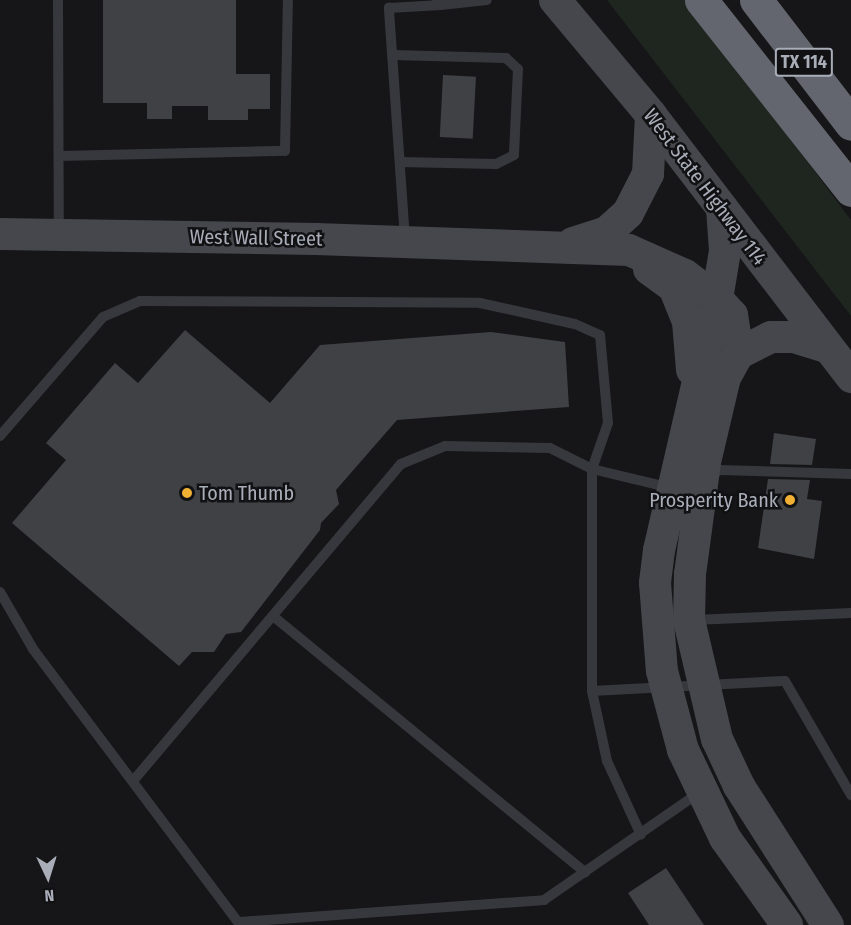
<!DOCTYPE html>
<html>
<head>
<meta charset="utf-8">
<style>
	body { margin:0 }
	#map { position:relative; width:851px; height:925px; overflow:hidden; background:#161618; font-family:"Fira Sans Condensed",sans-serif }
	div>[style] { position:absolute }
	.green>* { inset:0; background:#1e261f }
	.building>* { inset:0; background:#404145; transform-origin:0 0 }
	.lane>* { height:10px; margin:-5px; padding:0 5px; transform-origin:5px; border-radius:5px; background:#37383d }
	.secondary>* { height:32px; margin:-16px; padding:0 16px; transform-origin:16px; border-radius:16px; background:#45474d }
	.highway>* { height:33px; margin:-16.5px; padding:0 16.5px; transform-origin:16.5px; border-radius:16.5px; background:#63666e }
	.dots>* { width:16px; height:16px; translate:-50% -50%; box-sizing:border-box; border:3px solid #111113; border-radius:50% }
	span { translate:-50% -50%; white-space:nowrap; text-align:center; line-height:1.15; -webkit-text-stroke:5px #111113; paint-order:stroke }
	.shield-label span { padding:2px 4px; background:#111113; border:2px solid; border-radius:4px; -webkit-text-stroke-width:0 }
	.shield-label { font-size:18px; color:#a8adb8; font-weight:700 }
	.street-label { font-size:20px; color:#a8adb8 }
	.poi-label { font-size:20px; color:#a8adb8 }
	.left { translate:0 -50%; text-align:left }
	.right { translate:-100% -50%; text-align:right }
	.north { position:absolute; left:18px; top:847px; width:60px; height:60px; -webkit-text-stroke:4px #111113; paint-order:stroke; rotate:176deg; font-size:16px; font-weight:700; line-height:24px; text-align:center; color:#a8adb8 }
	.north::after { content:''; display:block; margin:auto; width:21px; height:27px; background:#a8adb8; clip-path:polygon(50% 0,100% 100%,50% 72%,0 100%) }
</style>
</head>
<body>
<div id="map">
	<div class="green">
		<i style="clip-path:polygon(607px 0,686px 0,851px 220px,851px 316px)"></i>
	</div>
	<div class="building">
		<i style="clip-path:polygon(103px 0,236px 0,236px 74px,270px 74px,270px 109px,248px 109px,248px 120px,208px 120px,208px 106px,172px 106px,172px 119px,147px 119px,147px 103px,103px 103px)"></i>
		<i style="left:443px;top:75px;width:33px;height:62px;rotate:3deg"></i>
		<i style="clip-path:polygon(185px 330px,270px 403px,320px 345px,491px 332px,565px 342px,569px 407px,397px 420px,336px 490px,339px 504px,321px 523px,320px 530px,241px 632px,226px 634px,214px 652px,192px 652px,179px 666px,12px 523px,66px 460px,46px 443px,115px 363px,138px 383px)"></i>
		<i style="clip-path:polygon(774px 433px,816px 439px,812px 465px,770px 464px)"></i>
		<i style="clip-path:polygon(768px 479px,810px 480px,807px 499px,822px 501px,814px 559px,758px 548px)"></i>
		<i style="clip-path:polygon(666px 868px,704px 925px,649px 925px,628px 893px)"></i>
	</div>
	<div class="lane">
		<i style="left:58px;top:0;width:234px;rotate:89.8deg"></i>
		<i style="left:441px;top:5px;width:46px;rotate:-6.2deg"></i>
		<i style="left:392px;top:55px;width:114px;rotate:1.5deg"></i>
		<i style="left:506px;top:58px;width:16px;rotate:43deg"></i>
		<i style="left:518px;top:69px;width:86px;rotate:92.7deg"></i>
		<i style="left:514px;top:155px;width:20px;rotate:153deg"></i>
		<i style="left:496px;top:164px;width:96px;rotate:-178.8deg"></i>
		<i style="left:59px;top:156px;width:226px;rotate:-1.3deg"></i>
		<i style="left:285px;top:151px;width:151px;rotate:-88.9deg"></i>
		<i style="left:405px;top:239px;width:232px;rotate:-94deg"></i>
		<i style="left:389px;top:8px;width:52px;rotate:-3.3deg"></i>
		<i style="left:441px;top:5px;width:6px;rotate:-129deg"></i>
		<i style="left:0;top:436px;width:157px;rotate:-49.1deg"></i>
		<i style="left:103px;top:317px;width:40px;rotate:-23.4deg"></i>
		<i style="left:140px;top:301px;width:340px;rotate:0.3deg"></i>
		<i style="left:480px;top:303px;width:97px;rotate:12.5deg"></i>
		<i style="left:575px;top:324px;width:27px;rotate:24deg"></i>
		<i style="left:600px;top:335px;width:88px;rotate:84.8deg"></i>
		<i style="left:608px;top:423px;width:49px;rotate:109.2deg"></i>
		<i style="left:592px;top:469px;width:222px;rotate:90deg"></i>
		<i style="left:592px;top:691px;width:193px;rotate:-3deg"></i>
		<i style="left:785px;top:681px;width:132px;rotate:59.9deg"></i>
		<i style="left:711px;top:479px;width:11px;rotate:-52deg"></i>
		<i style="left:718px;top:470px;width:133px;rotate:1.7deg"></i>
		<i style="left:0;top:592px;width:66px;rotate:59.9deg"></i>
		<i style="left:33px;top:649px;width:345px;rotate:53.1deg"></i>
		<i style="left:273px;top:616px;width:404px;rotate:39.4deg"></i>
		<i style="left:693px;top:620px;width:158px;rotate:-2.5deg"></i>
		<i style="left:592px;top:691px;width:72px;rotate:77.9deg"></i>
		<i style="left:607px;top:761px;width:81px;rotate:65.3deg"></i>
		<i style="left:133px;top:781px;width:415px;rotate:-49.8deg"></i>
		<i style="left:401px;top:464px;width:48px;rotate:-22.2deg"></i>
		<i style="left:445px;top:446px;width:105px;rotate:1.1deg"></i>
		<i style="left:550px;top:448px;width:47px;rotate:26.6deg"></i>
		<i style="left:592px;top:469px;width:81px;rotate:13.5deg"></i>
		<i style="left:239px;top:922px;width:306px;rotate:-4.1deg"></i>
		<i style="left:544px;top:900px;width:190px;rotate:-34.7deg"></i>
	</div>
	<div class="secondary">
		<i style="left:555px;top:0;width:150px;rotate:50.1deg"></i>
		<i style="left:651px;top:115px;width:330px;rotate:52.6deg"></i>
		<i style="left:722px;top:208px;width:43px;rotate:86deg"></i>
		<i style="left:725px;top:251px;width:49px;rotate:99.5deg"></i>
		<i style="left:717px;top:299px;width:258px;rotate:103deg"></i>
		<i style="left:659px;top:550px;width:33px;rotate:97deg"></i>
		<i style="left:655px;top:583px;width:88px;rotate:85.5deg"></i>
		<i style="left:662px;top:671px;width:82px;rotate:75.1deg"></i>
		<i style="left:683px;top:750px;width:98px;rotate:64.5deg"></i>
		<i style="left:725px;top:838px;width:107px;rotate:54.5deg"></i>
		<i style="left:0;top:234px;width:316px;rotate:0.9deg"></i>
		<i style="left:316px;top:239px;width:313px;rotate:2deg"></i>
		<i style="left:629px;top:250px;width:61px;rotate:24.1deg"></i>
		<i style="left:685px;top:275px;width:40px;rotate:37deg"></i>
		<i style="left:717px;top:299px;width:22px;rotate:47deg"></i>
		<i style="left:732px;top:315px;width:39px;rotate:81deg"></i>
		<i style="left:573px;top:243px;width:36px;rotate:-18deg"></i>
		<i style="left:607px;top:232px;width:28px;rotate:-42deg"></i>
		<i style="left:628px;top:213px;width:44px;rotate:-62.9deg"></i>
		<i style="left:648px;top:174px;width:59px;rotate:-87.1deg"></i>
		<i style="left:649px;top:269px;width:31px;rotate:36deg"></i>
		<i style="left:674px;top:287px;width:38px;rotate:68deg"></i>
		<i style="left:688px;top:322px;width:48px;rotate:85.2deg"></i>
		<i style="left:826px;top:347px;width:34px;rotate:-163deg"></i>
		<i style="left:794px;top:337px;width:23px;rotate:180deg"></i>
		<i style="left:771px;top:337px;width:37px;rotate:153deg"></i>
		<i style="left:738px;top:354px;width:26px;rotate:119deg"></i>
		<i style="left:725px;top:377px;width:87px;rotate:103.2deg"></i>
		<i style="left:705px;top:462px;width:113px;rotate:97.6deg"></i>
		<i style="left:690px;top:574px;width:46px;rotate:91.2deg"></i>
		<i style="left:689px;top:620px;width:122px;rotate:76.8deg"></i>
		<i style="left:717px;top:739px;width:52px;rotate:64.9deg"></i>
		<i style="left:739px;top:786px;width:165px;rotate:57.4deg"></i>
	</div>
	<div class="highway">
		<i style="left:701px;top:0;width:242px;rotate:51.7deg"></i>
		<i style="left:756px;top:0;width:156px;rotate:52.5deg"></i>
	</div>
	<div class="dots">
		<i style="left:187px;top:493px;background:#f2b134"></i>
		<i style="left:790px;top:500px;background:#f2b134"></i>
	</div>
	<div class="shield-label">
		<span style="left:804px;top:62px">TX 114</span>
	</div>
	<div class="street-label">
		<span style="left:705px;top:187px;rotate:53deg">West State Highway 114</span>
		<span style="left:256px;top:238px;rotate:1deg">West Wall Street</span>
	</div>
	<div class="poi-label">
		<span class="left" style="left:199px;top:493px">Tom Thumb</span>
		<span class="right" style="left:778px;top:500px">Prosperity Bank</span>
	</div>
	<div class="north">N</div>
</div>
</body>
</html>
